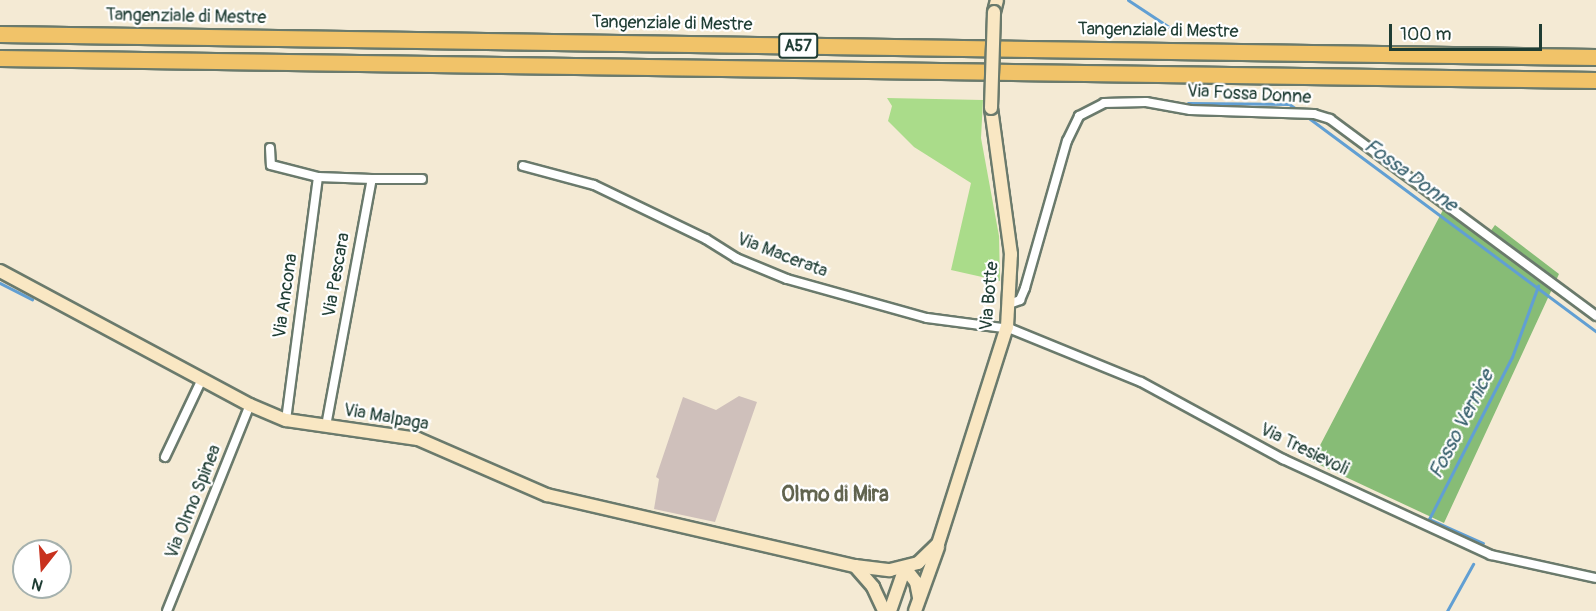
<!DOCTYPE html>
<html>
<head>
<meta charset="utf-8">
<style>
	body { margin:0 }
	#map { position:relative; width:1596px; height:611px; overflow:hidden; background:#f4ead4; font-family:Pangolin,sans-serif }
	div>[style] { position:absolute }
	.industrial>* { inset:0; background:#cfc0bb }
	.green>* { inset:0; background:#aadc8a }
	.forest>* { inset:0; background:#87bc76 }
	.stream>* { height:3px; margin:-1.5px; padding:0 1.5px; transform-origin:1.5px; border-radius:1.5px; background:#619fd3 }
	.roads { filter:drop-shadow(2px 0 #6a7a6c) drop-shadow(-2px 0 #6a7a6c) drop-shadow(0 2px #6a7a6c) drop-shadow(0 -2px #6a7a6c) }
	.street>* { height:8px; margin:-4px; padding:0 4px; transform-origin:4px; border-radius:4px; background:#fff }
	.secondary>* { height:12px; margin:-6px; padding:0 6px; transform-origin:6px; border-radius:6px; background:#f9e7c3 }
	.highway>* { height:15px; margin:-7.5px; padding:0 7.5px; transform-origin:7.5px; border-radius:7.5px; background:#f1c369 }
	.bridges { filter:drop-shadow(2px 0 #6a7a6c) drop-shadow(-2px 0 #6a7a6c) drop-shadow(0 2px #6a7a6c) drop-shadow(0 -2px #6a7a6c) }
	.secondary-bridge>* { height:12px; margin:-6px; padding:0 6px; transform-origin:6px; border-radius:6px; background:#f9e7c3 }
	span { translate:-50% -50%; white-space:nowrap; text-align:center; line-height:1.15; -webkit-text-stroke:4.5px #fff; paint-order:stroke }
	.shield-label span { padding:2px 4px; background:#fff; border:2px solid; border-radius:4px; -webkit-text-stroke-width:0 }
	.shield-label { font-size:16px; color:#1f3d34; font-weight:700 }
	.street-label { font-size:18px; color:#1f3d34 }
	.water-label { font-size:20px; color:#365f6c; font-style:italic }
	.quarter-label { font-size:21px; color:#61644f; font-weight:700 }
	.north { position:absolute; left:12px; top:539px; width:60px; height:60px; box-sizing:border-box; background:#fff; border:2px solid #a5b1ae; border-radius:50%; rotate:197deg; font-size:16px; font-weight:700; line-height:24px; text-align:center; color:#1f3d34 }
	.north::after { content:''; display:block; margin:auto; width:21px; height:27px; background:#c8321e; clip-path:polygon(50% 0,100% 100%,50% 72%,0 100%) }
	.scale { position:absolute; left:1389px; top:24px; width:153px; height:27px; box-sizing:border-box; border:3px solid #1f3d34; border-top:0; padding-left:8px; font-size:18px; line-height:21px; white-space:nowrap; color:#1f3d34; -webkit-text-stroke:4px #fff; paint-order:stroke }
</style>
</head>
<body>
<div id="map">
	<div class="industrial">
		<i style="clip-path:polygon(739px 396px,757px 402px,715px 522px,654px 509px,659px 479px,656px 477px,683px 397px,716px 410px)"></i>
	</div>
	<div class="green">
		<i style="clip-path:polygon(887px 98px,983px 100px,981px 138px,999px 236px,1000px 281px,951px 270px,971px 183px,914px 147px,888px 121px,892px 106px)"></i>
	</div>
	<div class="forest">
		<i style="clip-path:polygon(1444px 208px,1487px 236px,1495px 225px,1559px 274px,1444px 523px,1307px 459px,1315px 455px)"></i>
	</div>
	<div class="stream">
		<i style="left:1128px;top:0;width:49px;rotate:33.4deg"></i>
		<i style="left:1188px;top:103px;width:101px;rotate:0.6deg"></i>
		<i style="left:1289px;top:104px;width:11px;rotate:34deg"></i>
		<i style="left:1306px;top:116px;width:361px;rotate:36.6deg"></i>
		<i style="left:0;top:283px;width:36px;rotate:27deg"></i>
		<i style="left:1483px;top:543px;width:59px;rotate:-156deg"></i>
		<i style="left:1429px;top:519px;width:182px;rotate:-62.9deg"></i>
		<i style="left:1512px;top:357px;width:76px;rotate:-69.9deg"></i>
		<i style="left:1447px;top:611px;width:54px;rotate:-61deg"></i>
	</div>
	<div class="roads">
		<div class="street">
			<i style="left:270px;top:148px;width:17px;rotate:87deg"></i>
			<i style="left:271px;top:165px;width:49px;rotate:14.3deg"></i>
			<i style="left:318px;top:177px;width:245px;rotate:97.5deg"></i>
			<i style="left:523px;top:166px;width:73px;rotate:15deg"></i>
			<i style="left:594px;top:185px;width:124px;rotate:25.7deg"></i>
			<i style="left:706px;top:239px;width:36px;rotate:32deg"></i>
			<i style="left:736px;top:258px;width:55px;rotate:22.4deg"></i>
			<i style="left:787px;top:279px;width:145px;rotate:15.6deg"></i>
			<i style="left:927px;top:318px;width:85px;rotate:7.5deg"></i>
			<i style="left:1011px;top:329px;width:140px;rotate:22.2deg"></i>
			<i style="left:1141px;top:382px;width:162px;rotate:28.5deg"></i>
			<i style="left:1283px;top:459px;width:229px;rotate:24.8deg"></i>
			<i style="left:1491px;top:555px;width:107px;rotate:12.4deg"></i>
			<i style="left:318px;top:177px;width:54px;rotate:2.1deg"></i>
			<i style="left:1009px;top:304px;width:12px;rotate:-20deg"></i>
			<i style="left:1020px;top:300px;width:13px;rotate:-67deg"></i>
			<i style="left:1025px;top:288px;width:153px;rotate:-74.1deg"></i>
			<i style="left:1067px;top:141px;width:28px;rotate:-64deg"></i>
			<i style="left:1079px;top:116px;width:28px;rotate:-27deg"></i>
			<i style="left:1104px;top:103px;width:42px;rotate:-1.4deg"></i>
			<i style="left:1146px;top:102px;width:45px;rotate:10.3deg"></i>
			<i style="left:1190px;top:110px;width:124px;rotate:1.8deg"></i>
			<i style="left:1314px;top:114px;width:17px;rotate:17deg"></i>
			<i style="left:1330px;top:119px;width:331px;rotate:36.5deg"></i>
			<i style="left:326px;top:426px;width:251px;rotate:-79.5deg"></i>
			<i style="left:372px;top:179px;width:50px"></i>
			<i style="left:165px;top:457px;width:86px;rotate:-64.6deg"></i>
			<i style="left:167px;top:611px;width:222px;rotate:-68.1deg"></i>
		</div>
		<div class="secondary">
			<i style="left:994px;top:12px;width:12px;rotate:-76deg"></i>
			<i style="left:0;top:271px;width:284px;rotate:28.2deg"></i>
			<i style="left:250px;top:405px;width:39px;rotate:23deg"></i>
			<i style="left:286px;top:420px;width:133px;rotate:8.2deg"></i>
			<i style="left:418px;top:439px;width:141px;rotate:23.5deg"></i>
			<i style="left:547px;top:495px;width:316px;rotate:13deg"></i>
			<i style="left:855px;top:566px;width:35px;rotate:7deg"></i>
			<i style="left:890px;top:570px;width:29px;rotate:-14deg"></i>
			<i style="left:918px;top:563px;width:28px;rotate:-44deg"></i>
			<i style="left:938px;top:544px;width:228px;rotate:-72.4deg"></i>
			<i style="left:1007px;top:327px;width:73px;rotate:-86.9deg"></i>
			<i style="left:1011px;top:254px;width:147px;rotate:-97.8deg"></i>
			<i style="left:855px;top:566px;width:28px;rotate:49deg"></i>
			<i style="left:873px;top:587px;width:26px;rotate:65deg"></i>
			<i style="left:905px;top:568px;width:18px;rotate:52deg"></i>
			<i style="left:916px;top:582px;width:16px;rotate:79deg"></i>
			<i style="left:890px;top:611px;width:46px;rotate:-70.8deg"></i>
			<i style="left:915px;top:611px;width:68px;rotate:-70.2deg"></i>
		</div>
		<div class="highway">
			<i style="left:0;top:34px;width:1596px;rotate:0.83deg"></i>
			<i style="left:0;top:58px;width:1596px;rotate:0.79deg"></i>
		</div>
	</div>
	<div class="bridges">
		<div class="secondary-bridge">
			<i style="left:991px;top:108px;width:96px;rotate:-88.2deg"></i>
		</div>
	</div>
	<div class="shield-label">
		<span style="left:798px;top:46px">A57</span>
	</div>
	<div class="street-label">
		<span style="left:186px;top:17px;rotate:1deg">Tangenziale di Mestre</span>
		<span style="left:672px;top:24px;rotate:1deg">Tangenziale di Mestre</span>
		<span style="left:1158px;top:31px;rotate:1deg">Tangenziale di Mestre</span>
		<span style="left:1249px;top:95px;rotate:3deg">Via Fossa Donne</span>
		<span style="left:782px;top:256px;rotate:21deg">Via Macerata</span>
		<span style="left:337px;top:275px;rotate:-80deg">Via Pescara</span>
		<span style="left:286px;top:296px;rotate:-82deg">Via Ancona</span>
		<span style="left:990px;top:296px;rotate:-85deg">Via Botte</span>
		<span style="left:386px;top:418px;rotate:10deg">Via Malpaga</span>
		<span style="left:1304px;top:450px;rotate:26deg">Via Tresievoli</span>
		<span style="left:194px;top:502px;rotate:-68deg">Via Olmo Spinea</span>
	</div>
	<div class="water-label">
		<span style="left:1411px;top:175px;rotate:36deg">Fossa Donne</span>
		<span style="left:1461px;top:424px;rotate:-63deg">Fosso Vernice</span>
	</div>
	<div class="quarter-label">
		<span style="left:835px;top:495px">Olmo di Mira</span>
	</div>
	<div class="north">N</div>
	<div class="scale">100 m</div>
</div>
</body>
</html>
